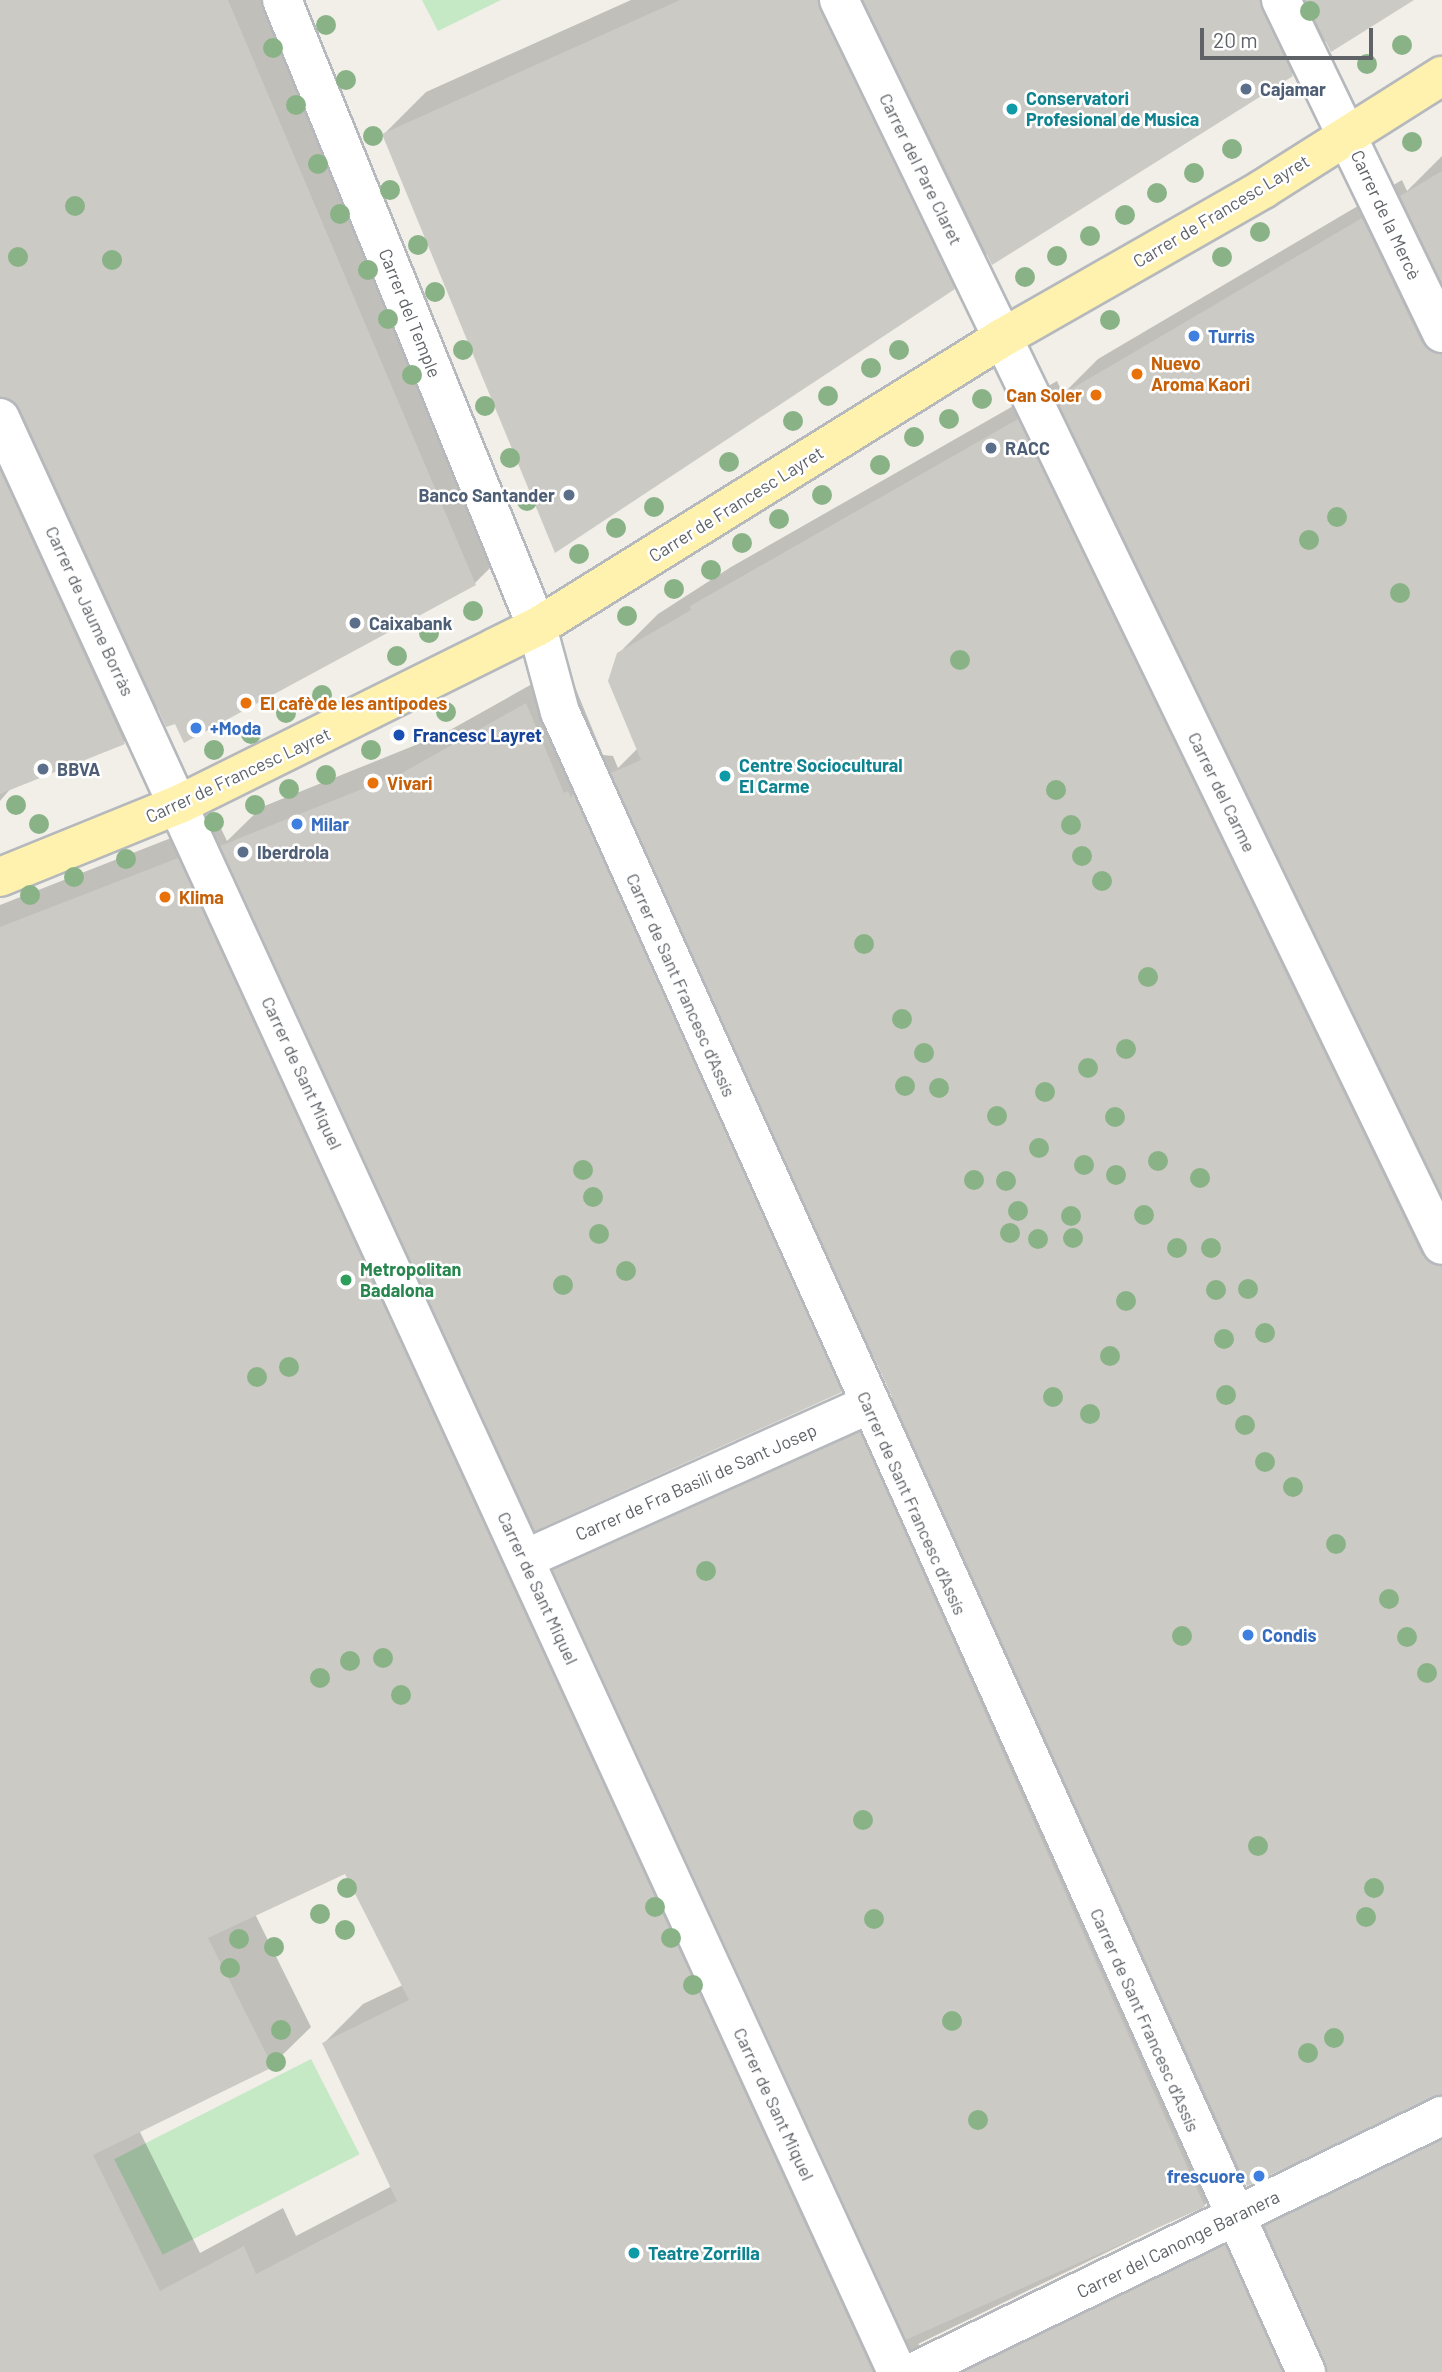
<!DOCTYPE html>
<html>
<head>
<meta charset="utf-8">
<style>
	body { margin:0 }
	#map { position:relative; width:1442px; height:2372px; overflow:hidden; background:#f1efe8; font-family:Barlow,sans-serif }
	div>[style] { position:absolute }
	.green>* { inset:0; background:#c5e8c5; transform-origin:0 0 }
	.shadow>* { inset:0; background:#0003 }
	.building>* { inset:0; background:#cccac5; transform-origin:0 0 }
	.roads { filter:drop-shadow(2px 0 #b5b8bc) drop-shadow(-2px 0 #b5b8bc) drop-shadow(0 2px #b5b8bc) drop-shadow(0 -2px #b5b8bc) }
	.street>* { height:38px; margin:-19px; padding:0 19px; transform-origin:19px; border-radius:19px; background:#fff }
	.primary>* { height:38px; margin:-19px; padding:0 19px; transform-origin:19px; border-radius:19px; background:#fff2af }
	.trees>* { width:20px; height:20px; margin:-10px; border-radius:50%; background:#89b387 }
	.dots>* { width:19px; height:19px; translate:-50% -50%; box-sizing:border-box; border:4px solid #fff; border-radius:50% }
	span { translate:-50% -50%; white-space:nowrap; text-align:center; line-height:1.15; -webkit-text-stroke:5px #fff; paint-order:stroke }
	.service-label { font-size:18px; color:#4e5e75; font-weight:700 }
	.left { translate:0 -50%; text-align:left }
	.right { translate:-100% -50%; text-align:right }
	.culture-label { font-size:18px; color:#0d838f; font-weight:700 }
	.street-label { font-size:18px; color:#5f6368 }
	.shop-label { font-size:18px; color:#366cbe; font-weight:700 }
	.food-label { font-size:18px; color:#c56008; font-weight:700 }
	.transit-label { font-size:18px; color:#164399; font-weight:700 }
	.leisure-label { font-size:18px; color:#27864d; font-weight:700 }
	.scale { position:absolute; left:1200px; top:28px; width:173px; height:32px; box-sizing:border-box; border:4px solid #5f6368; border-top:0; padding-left:9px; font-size:21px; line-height:24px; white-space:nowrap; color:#5f6368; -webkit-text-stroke:5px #fff; paint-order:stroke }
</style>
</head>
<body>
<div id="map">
	<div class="green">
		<i style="clip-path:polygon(422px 0,501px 0,438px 31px)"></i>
		<i style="left:311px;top:2059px;width:107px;height:221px;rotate:63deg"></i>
	</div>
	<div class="shadow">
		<i style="clip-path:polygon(0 0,283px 0,514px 544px,475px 583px,176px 721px,159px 708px,124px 742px,12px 787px,0 801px)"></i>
		<i style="clip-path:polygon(631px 0,1409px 0,1327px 40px,1292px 74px,988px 253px,954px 288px,384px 134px,426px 92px)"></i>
		<i style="clip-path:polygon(evenodd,1442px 156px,1442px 2095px,1432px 2095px,1241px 2169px,1206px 2204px,918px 2344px,934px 2355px,1265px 2207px,1271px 2222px,1306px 2187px,1442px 2121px,1442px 2372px,0 2372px,0 905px,217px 820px,227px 841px,262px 807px,443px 734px,566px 665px,603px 755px,613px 756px,618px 768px,638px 748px,618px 654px,658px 614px,731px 567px,1057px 381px,1063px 394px,1098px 359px,1402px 180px,1407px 191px,1442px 156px,875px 1356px,894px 1397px,595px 1531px,560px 1566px,541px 1526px,841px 1391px,875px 1356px,1442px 156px,346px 1871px,403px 1985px,363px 2004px,324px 2043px,392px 2186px,296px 2236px,283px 2208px,200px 2253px,139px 2130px,271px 2066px,311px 2027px,255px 1914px,346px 1871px)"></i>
	</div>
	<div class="building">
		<i style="clip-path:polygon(0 0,228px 0,476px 585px,184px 743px,175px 724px,166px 727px,20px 409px,12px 400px,0 396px)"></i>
		<i style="clip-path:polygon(680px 0,817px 0,955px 289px,555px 553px,382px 134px)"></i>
		<i style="clip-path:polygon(863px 0,1259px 0,1293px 76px,992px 265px)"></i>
		<i style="clip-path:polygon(1305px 0,1414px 0,1331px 52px)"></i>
		<i style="clip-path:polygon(1442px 171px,1442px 283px,1400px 196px)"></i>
		<i style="clip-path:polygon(1362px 218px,1422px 343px,1442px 355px,1442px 1195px,1056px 398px)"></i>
		<i style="clip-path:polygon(1018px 419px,1422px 1255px,1442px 1267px,1442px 2094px,1247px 2186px,611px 773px,641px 760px,608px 681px,617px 653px,691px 610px,690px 606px)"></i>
		<i style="clip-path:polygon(0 470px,125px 744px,0 794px)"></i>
		<i style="clip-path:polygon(526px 703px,564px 793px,568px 791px,571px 798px,573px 793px,842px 1392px,535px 1531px,220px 846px,402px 773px)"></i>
		<i style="clip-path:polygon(evenodd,178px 858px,180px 862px,873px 2372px,0 2372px,0 927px,178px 858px,345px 1874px,409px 2000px,322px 2043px,397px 2201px,256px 2274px,244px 2246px,160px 2291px,93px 2155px,273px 2067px,208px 1938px,345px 1874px)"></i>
		<i style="left:860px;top:1432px;width:848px;height:337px;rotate:66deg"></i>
		<i style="clip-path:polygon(1442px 2140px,1442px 2372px,1327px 2372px,1265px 2226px)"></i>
		<i style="clip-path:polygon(1225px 2245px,1282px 2372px,964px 2372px)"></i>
	</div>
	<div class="roads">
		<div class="street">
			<i style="left:282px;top:0;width:677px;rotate:67.87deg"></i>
			<i style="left:537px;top:627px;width:88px;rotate:74.9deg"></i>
			<i style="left:560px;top:712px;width:1820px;rotate:65.8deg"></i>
			<i style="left:839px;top:0;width:1383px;rotate:64.16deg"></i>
			<i style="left:1281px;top:0;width:370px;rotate:64.2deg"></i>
			<i style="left:0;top:418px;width:2150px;rotate:65.34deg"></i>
			<i style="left:525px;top:1559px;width:375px;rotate:-24.2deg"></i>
			<i style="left:914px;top:2372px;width:587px;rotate:-25.87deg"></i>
		</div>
		<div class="primary">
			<i style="left:0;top:877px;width:194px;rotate:-22.1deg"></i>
			<i style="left:180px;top:804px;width:398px;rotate:-26.4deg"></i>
			<i style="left:537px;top:627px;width:547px;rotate:-31.86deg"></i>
			<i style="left:1002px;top:338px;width:301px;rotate:-29.7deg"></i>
			<i style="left:1263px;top:189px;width:212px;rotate:-32.3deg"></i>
		</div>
	</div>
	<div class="trees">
		<i style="left:1310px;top:11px"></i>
		<i style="left:326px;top:25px"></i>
		<i style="left:1402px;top:45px"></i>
		<i style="left:273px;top:48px"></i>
		<i style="left:1367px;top:64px"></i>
		<i style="left:346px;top:80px"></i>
		<i style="left:296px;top:105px"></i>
		<i style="left:373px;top:136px"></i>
		<i style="left:1412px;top:142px"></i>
		<i style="left:1232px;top:149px"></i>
		<i style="left:318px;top:164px"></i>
		<i style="left:1194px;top:173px"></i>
		<i style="left:390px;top:190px"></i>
		<i style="left:1157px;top:193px"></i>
		<i style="left:75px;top:206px"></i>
		<i style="left:340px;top:214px"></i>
		<i style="left:1125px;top:215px"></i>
		<i style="left:1260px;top:232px"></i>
		<i style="left:1090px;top:236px"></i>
		<i style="left:418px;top:245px"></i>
		<i style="left:1057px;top:256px"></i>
		<i style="left:18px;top:257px"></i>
		<i style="left:1222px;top:257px"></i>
		<i style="left:112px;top:260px"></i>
		<i style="left:368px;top:270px"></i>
		<i style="left:1025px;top:277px"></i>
		<i style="left:435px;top:292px"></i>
		<i style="left:388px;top:319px"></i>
		<i style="left:1110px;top:320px"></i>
		<i style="left:463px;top:350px"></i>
		<i style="left:899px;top:350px"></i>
		<i style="left:871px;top:368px"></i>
		<i style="left:412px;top:375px"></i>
		<i style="left:828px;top:396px"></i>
		<i style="left:982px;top:399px"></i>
		<i style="left:485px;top:406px"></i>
		<i style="left:949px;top:419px"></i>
		<i style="left:793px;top:421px"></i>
		<i style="left:914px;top:437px"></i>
		<i style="left:510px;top:458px"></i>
		<i style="left:729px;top:462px"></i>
		<i style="left:880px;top:465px"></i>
		<i style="left:822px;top:495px"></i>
		<i style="left:527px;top:501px"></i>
		<i style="left:654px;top:507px"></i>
		<i style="left:1337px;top:517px"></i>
		<i style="left:779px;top:519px"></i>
		<i style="left:616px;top:528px"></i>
		<i style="left:1309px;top:540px"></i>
		<i style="left:742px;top:543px"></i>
		<i style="left:579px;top:554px"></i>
		<i style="left:711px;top:570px"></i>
		<i style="left:674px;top:589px"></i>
		<i style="left:1400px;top:593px"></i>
		<i style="left:473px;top:611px"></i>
		<i style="left:627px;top:616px"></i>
		<i style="left:429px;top:633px"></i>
		<i style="left:397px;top:656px"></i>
		<i style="left:960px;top:660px"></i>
		<i style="left:322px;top:695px"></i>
		<i style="left:446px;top:712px"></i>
		<i style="left:286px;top:713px"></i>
		<i style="left:251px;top:734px"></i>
		<i style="left:214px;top:750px"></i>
		<i style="left:371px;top:750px"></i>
		<i style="left:326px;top:775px"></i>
		<i style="left:289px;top:789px"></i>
		<i style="left:1056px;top:790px"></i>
		<i style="left:16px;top:805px"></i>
		<i style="left:255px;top:805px"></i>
		<i style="left:214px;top:822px"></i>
		<i style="left:39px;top:824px"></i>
		<i style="left:1071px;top:825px"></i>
		<i style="left:1082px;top:856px"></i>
		<i style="left:126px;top:859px"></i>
		<i style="left:74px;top:877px"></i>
		<i style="left:1102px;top:881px"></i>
		<i style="left:30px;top:895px"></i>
		<i style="left:864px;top:944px"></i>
		<i style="left:1148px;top:977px"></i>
		<i style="left:902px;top:1019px"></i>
		<i style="left:1126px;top:1049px"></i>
		<i style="left:924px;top:1053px"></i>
		<i style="left:1088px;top:1068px"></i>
		<i style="left:905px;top:1086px"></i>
		<i style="left:939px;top:1088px"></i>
		<i style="left:1045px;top:1092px"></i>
		<i style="left:997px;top:1116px"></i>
		<i style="left:1115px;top:1117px"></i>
		<i style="left:1039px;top:1148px"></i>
		<i style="left:1158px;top:1161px"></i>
		<i style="left:1084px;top:1165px"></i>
		<i style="left:583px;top:1170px"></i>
		<i style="left:1116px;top:1175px"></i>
		<i style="left:1200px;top:1178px"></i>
		<i style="left:974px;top:1180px"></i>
		<i style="left:1006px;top:1181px"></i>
		<i style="left:593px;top:1197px"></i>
		<i style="left:1018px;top:1211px"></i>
		<i style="left:1144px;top:1215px"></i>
		<i style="left:1071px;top:1216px"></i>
		<i style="left:1010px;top:1233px"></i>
		<i style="left:599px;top:1234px"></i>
		<i style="left:1073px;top:1238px"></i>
		<i style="left:1038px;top:1239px"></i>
		<i style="left:1177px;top:1248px"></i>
		<i style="left:1211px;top:1248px"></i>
		<i style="left:626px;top:1271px"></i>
		<i style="left:563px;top:1285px"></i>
		<i style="left:1248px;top:1289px"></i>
		<i style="left:1216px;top:1290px"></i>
		<i style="left:1126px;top:1301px"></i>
		<i style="left:1265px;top:1333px"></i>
		<i style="left:1224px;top:1339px"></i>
		<i style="left:1110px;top:1356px"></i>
		<i style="left:289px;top:1367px"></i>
		<i style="left:257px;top:1377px"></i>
		<i style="left:1226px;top:1395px"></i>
		<i style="left:1053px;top:1397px"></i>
		<i style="left:1090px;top:1414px"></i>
		<i style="left:1245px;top:1425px"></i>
		<i style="left:1265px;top:1462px"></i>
		<i style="left:1293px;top:1487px"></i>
		<i style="left:1336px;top:1544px"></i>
		<i style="left:706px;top:1571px"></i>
		<i style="left:1389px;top:1599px"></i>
		<i style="left:1182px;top:1636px"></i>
		<i style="left:1407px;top:1637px"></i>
		<i style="left:383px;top:1658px"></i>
		<i style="left:350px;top:1661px"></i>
		<i style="left:1427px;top:1673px"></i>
		<i style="left:320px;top:1678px"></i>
		<i style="left:401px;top:1695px"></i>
		<i style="left:863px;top:1820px"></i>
		<i style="left:1258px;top:1846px"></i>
		<i style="left:347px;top:1888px"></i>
		<i style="left:1374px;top:1888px"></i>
		<i style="left:655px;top:1907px"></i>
		<i style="left:320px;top:1914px"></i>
		<i style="left:1366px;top:1917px"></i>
		<i style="left:874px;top:1919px"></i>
		<i style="left:345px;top:1930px"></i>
		<i style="left:671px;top:1938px"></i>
		<i style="left:239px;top:1939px"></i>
		<i style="left:274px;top:1947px"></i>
		<i style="left:230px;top:1968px"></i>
		<i style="left:693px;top:1985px"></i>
		<i style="left:952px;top:2021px"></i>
		<i style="left:281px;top:2030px"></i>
		<i style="left:1334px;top:2038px"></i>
		<i style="left:1308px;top:2053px"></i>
		<i style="left:276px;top:2062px"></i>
		<i style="left:978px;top:2120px"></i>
	</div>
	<div class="dots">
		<i style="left:1246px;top:89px;background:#5c6f8a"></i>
		<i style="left:1012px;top:109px;background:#0f9aa8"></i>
		<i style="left:1194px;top:336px;background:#3f7fe0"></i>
		<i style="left:1137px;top:374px;background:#e8710a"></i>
		<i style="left:1096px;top:395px;background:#e8710a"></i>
		<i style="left:991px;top:448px;background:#5c6f8a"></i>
		<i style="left:569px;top:495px;background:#5c6f8a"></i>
		<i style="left:355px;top:623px;background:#5c6f8a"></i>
		<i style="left:246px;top:703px;background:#e8710a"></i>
		<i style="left:196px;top:728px;background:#3f7fe0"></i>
		<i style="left:399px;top:735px;background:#1a4fb4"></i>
		<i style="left:43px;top:769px;background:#5c6f8a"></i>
		<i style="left:725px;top:776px;background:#0f9aa8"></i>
		<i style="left:373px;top:783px;background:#e8710a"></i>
		<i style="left:297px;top:824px;background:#3f7fe0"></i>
		<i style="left:243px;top:852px;background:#5c6f8a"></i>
		<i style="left:165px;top:897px;background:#e8710a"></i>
		<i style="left:346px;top:1280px;background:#2e9e5b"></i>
		<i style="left:1248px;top:1635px;background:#3f7fe0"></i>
		<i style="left:1259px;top:2176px;background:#3f7fe0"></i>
		<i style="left:634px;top:2253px;background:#0f9aa8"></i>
	</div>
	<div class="service-label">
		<span class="left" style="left:1260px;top:89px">Cajamar</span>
		<span class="left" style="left:1005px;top:448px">RACC</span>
		<span class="right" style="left:555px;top:495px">Banco Santander</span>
		<span class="left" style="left:369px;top:623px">Caixabank</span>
		<span class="left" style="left:57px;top:769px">BBVA</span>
		<span class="left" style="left:257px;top:852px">Iberdrola</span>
	</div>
	<div class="culture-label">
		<span class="left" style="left:1026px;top:109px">Conservatori<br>Profesional de Musica</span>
		<span class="left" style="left:739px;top:776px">Centre Sociocultural<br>El Carme</span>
		<span class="left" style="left:648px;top:2253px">Teatre Zorrilla</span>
	</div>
	<div class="street-label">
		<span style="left:921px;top:169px;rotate:64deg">Carrer del Pare Claret</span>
		<span style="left:1221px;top:211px;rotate:-31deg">Carrer de Francesc Layret</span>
		<span style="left:1386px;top:215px;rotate:65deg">Carrer de la Mercè</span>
		<span style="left:410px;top:313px;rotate:68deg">Carrer del Temple</span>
		<span style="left:736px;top:504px;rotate:-32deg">Carrer de Francesc Layret</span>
		<span style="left:90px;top:611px;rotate:65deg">Carrer de Jaume Borràs</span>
		<span style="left:238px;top:775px;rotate:-25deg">Carrer de Francesc Layret</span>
		<span style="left:1222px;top:792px;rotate:64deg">Carrer del Carme</span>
		<span style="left:681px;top:985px;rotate:66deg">Carrer de Sant Francesc d'Assís</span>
		<span style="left:302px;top:1073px;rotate:65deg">Carrer de Sant Miquel</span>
		<span style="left:696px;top:1482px;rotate:-24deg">Carrer de Fra Basili de Sant Josep</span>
		<span style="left:912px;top:1503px;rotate:66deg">Carrer de Sant Francesc d'Assís</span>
		<span style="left:538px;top:1588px;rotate:65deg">Carrer de Sant Miquel</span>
		<span style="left:1145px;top:2020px;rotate:66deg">Carrer de Sant Francesc d'Assís</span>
		<span style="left:774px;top:2104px;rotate:65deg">Carrer de Sant Miquel</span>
		<span style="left:1178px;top:2244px;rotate:-26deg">Carrer del Canonge Baranera</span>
	</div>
	<div class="shop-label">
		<span class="left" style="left:1208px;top:336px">Turris</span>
		<span class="left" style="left:210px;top:728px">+Moda</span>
		<span class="left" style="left:311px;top:824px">Milar</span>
		<span class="left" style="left:1262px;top:1635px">Condis</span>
		<span class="right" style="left:1245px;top:2176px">frescuore</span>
	</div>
	<div class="food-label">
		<span class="left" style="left:1151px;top:374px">Nuevo<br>Aroma Kaori</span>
		<span class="right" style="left:1082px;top:395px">Can Soler</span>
		<span class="left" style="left:260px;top:703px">El cafè de les antípodes</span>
		<span class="left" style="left:387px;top:783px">Vivari</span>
		<span class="left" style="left:179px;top:897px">Klima</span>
	</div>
	<div class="transit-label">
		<span class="left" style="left:413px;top:735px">Francesc Layret</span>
	</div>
	<div class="leisure-label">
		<span class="left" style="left:360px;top:1280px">Metropolitan<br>Badalona</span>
	</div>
	<div class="scale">20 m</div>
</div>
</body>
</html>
